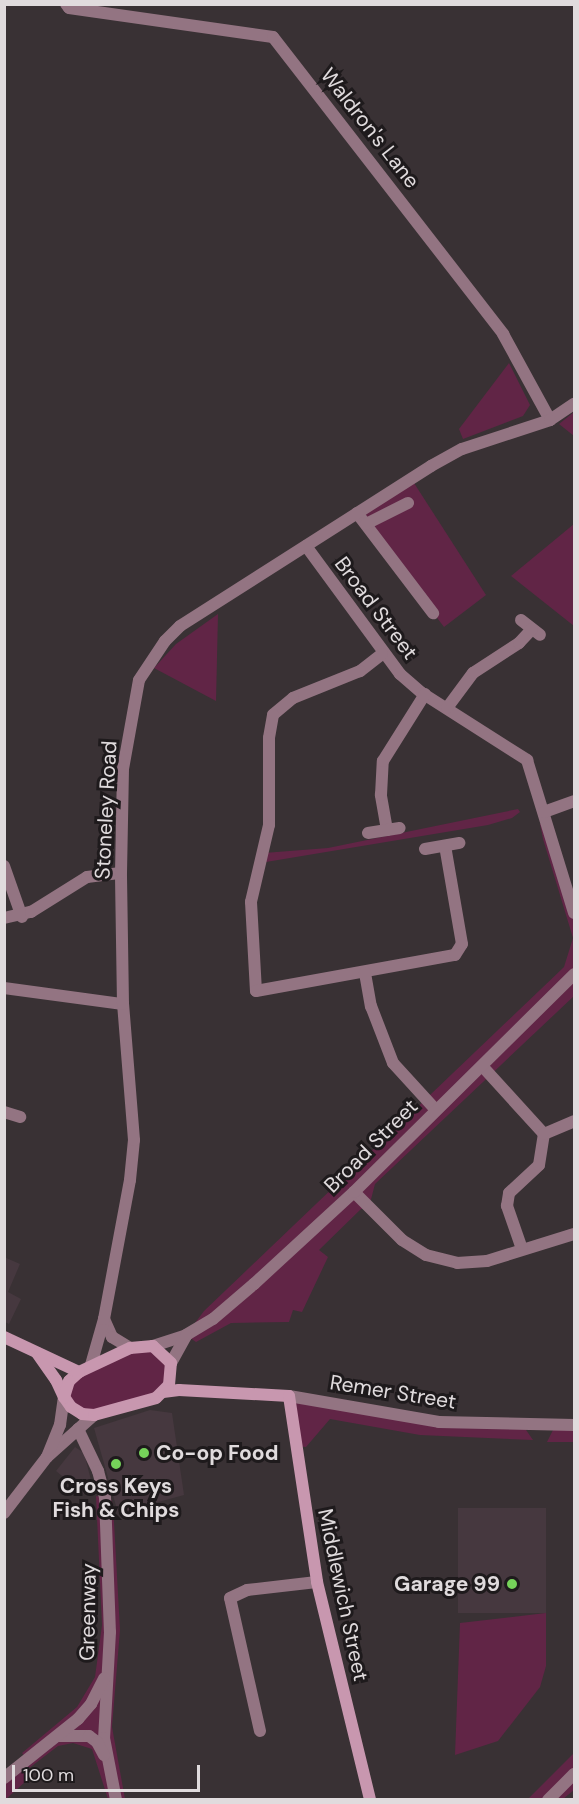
<!DOCTYPE html>
<html>
<head>
<meta charset="utf-8">
<style>
	body { margin:0 }
	#map { position:relative; width:579px; height:1804px; overflow:hidden; background:#393134; font-family:"DM Sans",sans-serif }
	div>[style] { position:absolute }
	.built>* { inset:0; background:#46383f; transform-origin:0 0 }
	.green>* { inset:0; background:#612546 }
	.minor>* { height:12px; margin:-6px; padding:0 6px; transform-origin:6px; border-radius:6px; background:#937482 }
	.tertiary>* { height:12px; margin:-6px; padding:0 6px; transform-origin:6px; border-radius:6px; background:#937482 }
	.secondary>* { height:12px; margin:-6px; padding:0 6px; transform-origin:6px; border-radius:6px; background:#c897af }
	.dots>* { width:16px; height:16px; translate:-50% -50%; box-sizing:border-box; border:3px solid #1e1a1c; border-radius:50% }
	span { translate:-50% -50%; white-space:nowrap; text-align:center; line-height:1.15; -webkit-text-stroke:6px #1e1a1c; paint-order:stroke }
	.street-label { font-size:21px; color:#e0dbdd }
	.poi-label { font-size:21px; color:#e0dbdd; font-weight:700 }
	.left { translate:0 -50%; text-align:left }
	.right { translate:-100% -50%; text-align:right }
	.frame { position:absolute; inset:0; border:6px solid #e0dbdd; pointer-events:none }
	.scale { position:absolute; left:12px; top:1765px; width:188px; height:27px; box-sizing:border-box; border:3px solid #e0dbdd; border-top:0; padding-left:8px; font-size:18px; line-height:21px; white-space:nowrap; color:#e0dbdd; -webkit-text-stroke:4px #1e1a1c; paint-order:stroke }
</style>
</head>
<body>
<div id="map">
	<div class="built">
		<i style="clip-path:polygon(4px 1257px,20px 1264px,8px 1292px,21px 1299px,9px 1324px,5px 1322px)"></i>
		<i style="clip-path:polygon(150px 1410px,172px 1413px,184px 1495px,118px 1513px,94px 1428px)"></i>
		<i style="clip-path:polygon(75px 1447px,84px 1453px,92px 1484px,84px 1494px,56px 1471px)"></i>
		<i style="left:546px;top:1508px;width:105px;height:88px;rotate:90deg"></i>
	</div>
	<div class="green">
		<i style="clip-path:polygon(509px 363px,530px 405px,523px 416px,463px 439px,459px 429px)"></i>
		<i style="clip-path:polygon(574px 412px,574px 436px,559px 424px)"></i>
		<i style="clip-path:polygon(414px 483px,486px 595px,444px 627px,357px 513px)"></i>
		<i style="clip-path:polygon(574px 524px,574px 626px,511px 576px)"></i>
		<i style="clip-path:polygon(218px 614px,216px 701px,154px 668px,176px 644px)"></i>
		<i style="clip-path:polygon(518px 809px,520px 812px,512px 818px,488px 825px,260px 863px,264px 853px,328px 848px)"></i>
		<i style="clip-path:polygon(547px 823px,574px 913px,574px 996px,375px 1184px,369px 1207px,361px 1209px,319px 1250px,328px 1257px,302px 1312px,293px 1310px,289px 1322px,231px 1323px,196px 1342px,186px 1335px,204px 1311px,564px 967px,573px 938px,543px 839px,540px 824px)"></i>
		<i style="clip-path:polygon(142px 1346px,171px 1363px,163px 1392px,94px 1415px,75px 1410px,66px 1386px,69px 1381px)"></i>
		<i style="clip-path:polygon(289px 1396px,391px 1416px,524px 1427px,533px 1440px,420px 1435px,330px 1419px,306px 1447px,294px 1446px)"></i>
		<i style="clip-path:polygon(574px 1425px,574px 1442px,547px 1442px,555px 1426px)"></i>
		<i style="clip-path:polygon(96px 1496px,111px 1499px,113px 1504px,120px 1630px,112px 1727px,125px 1799px,108px 1799px,92px 1749px,73px 1743px,58px 1746px,24px 1772px,26px 1781px,5px 1800px,5px 1778px,27px 1759px,22px 1753px,77px 1707px,95px 1677px,102px 1625px)"></i>
		<i style="clip-path:polygon(546px 1613px,546px 1666px,540px 1687px,498px 1741px,455px 1755px,460px 1623px)"></i>
		<i style="clip-path:polygon(574px 1753px,574px 1790px,563px 1799px,527px 1800px)"></i>
	</div>
	<div class="minor">
		<i style="left:66px;top:4px;width:5px;rotate:53deg"></i>
		<i style="left:69px;top:8px;width:206px;rotate:8.1deg"></i>
		<i style="left:273px;top:37px;width:376px;rotate:52.2deg"></i>
		<i style="left:503px;top:334px;width:98px;rotate:61.3deg"></i>
		<i style="left:357px;top:513px;width:126px;rotate:52.8deg"></i>
		<i style="left:366px;top:524px;width:47px;rotate:-26.6deg"></i>
		<i style="left:306px;top:546px;width:159px;rotate:53.7deg"></i>
		<i style="left:400px;top:674px;width:29px;rotate:41deg"></i>
		<i style="left:422px;top:693px;width:125px;rotate:32.5deg"></i>
		<i style="left:527px;top:760px;width:160px;rotate:72.9deg"></i>
		<i style="left:521px;top:620px;width:24px;rotate:38deg"></i>
		<i style="left:382px;top:654px;width:28px;rotate:142deg"></i>
		<i style="left:360px;top:671px;width:72px;rotate:158.1deg"></i>
		<i style="left:293px;top:698px;width:26px;rotate:140deg"></i>
		<i style="left:273px;top:715px;width:23px;rotate:100deg"></i>
		<i style="left:269px;top:738px;width:87px;rotate:90deg"></i>
		<i style="left:269px;top:825px;width:79px;rotate:103.2deg"></i>
		<i style="left:251px;top:902px;width:89px;rotate:86.8deg"></i>
		<i style="left:256px;top:991px;width:202px;rotate:-10.3deg"></i>
		<i style="left:455px;top:955px;width:13px;rotate:-58deg"></i>
		<i style="left:462px;top:944px;width:99px;rotate:-99.8deg"></i>
		<i style="left:447px;top:708px;width:44px;rotate:-53.4deg"></i>
		<i style="left:473px;top:673px;width:55px;rotate:-33.1deg"></i>
		<i style="left:519px;top:643px;width:19px;rotate:-47deg"></i>
		<i style="left:544px;top:812px;width:32px;rotate:-20deg"></i>
		<i style="left:387px;top:830px;width:36px;rotate:-100deg"></i>
		<i style="left:381px;top:795px;width:34px;rotate:-87deg"></i>
		<i style="left:383px;top:761px;width:79px;rotate:-57.9deg"></i>
		<i style="left:368px;top:833px;width:32px;rotate:-9deg"></i>
		<i style="left:425px;top:849px;width:35px;rotate:-10deg"></i>
		<i style="left:4px;top:866px;width:54px;rotate:70.6deg"></i>
		<i style="left:4px;top:918px;width:28px;rotate:-13deg"></i>
		<i style="left:31px;top:912px;width:66px;rotate:-32deg"></i>
		<i style="left:87px;top:877px;width:34px;rotate:-7deg"></i>
		<i style="left:365px;top:973px;width:34px;rotate:80deg"></i>
		<i style="left:371px;top:1006px;width:61px;rotate:68.9deg"></i>
		<i style="left:393px;top:1063px;width:62px;rotate:47.6deg"></i>
		<i style="left:4px;top:988px;width:120px;rotate:7.7deg"></i>
		<i style="left:483px;top:1067px;width:91px;rotate:47.7deg"></i>
		<i style="left:4px;top:1112px;width:17px;rotate:17deg"></i>
		<i style="left:354px;top:1192px;width:68px;rotate:45deg"></i>
		<i style="left:402px;top:1240px;width:28px;rotate:32deg"></i>
		<i style="left:426px;top:1255px;width:32px;rotate:14deg"></i>
		<i style="left:457px;top:1263px;width:30px;rotate:-4deg"></i>
		<i style="left:487px;top:1261px;width:91px;rotate:-17.2deg"></i>
		<i style="left:522px;top:1249px;width:46px;rotate:-109.2deg"></i>
		<i style="left:507px;top:1206px;width:13px;rotate:-81deg"></i>
		<i style="left:509px;top:1193px;width:41px;rotate:-43deg"></i>
		<i style="left:539px;top:1165px;width:31px;rotate:-81deg"></i>
		<i style="left:544px;top:1134px;width:33px;rotate:-23deg"></i>
		<i style="left:153px;top:1346px;width:35px;rotate:-18deg"></i>
		<i style="left:186px;top:1335px;width:31px;rotate:-31deg"></i>
		<i style="left:213px;top:1319px;width:54px;rotate:-40.5deg"></i>
		<i style="left:254px;top:1284px;width:136px;rotate:-42.6deg"></i>
		<i style="left:354px;top:1192px;width:310px;rotate:-44.7deg"></i>
		<i style="left:171px;top:1363px;width:31px;rotate:-61deg"></i>
		<i style="left:78px;top:1429px;width:47px;rotate:64.5deg"></i>
		<i style="left:98px;top:1471px;width:27px;rotate:75deg"></i>
		<i style="left:105px;top:1497px;width:135px;rotate:87.9deg"></i>
		<i style="left:110px;top:1632px;width:106px;rotate:93.2deg"></i>
		<i style="left:104px;top:1738px;width:63px;rotate:79deg"></i>
		<i style="left:260px;top:1731px;width:136px;rotate:-102.7deg"></i>
		<i style="left:230px;top:1598px;width:19px;rotate:-25deg"></i>
		<i style="left:247px;top:1590px;width:70px;rotate:-6.5deg"></i>
		<i style="left:59px;top:1736px;width:30px"></i>
		<i style="left:89px;top:1736px;width:10px;rotate:37deg"></i>
		<i style="left:97px;top:1742px;width:15px;rotate:62deg"></i>
		<i style="left:4px;top:1778px;width:95px;rotate:-38.6deg"></i>
		<i style="left:78px;top:1719px;width:20px;rotate:-49deg"></i>
		<i style="left:91px;top:1704px;width:29px;rotate:-63deg"></i>
	</div>
	<div class="tertiary">
		<i style="left:104px;top:1319px;width:20px;rotate:66deg"></i>
		<i style="left:112px;top:1337px;width:21px;rotate:31deg"></i>
		<i style="left:91px;top:1365px;width:48px;rotate:-74.2deg"></i>
		<i style="left:104px;top:1319px;width:141px;rotate:-79.4deg"></i>
		<i style="left:130px;top:1180px;width:40px;rotate:-84.3deg"></i>
		<i style="left:134px;top:1140px;width:136px;rotate:-94.6deg"></i>
		<i style="left:123px;top:1004px;width:131px;rotate:-90.9deg"></i>
		<i style="left:121px;top:873px;width:104px;rotate:-88.9deg"></i>
		<i style="left:123px;top:769px;width:90px;rotate:-79.8deg"></i>
		<i style="left:139px;top:680px;width:47px;rotate:-56.3deg"></i>
		<i style="left:165px;top:641px;width:21px;rotate:-45deg"></i>
		<i style="left:180px;top:626px;width:298px;rotate:-32.5deg"></i>
		<i style="left:431px;top:466px;width:35px;rotate:-29deg"></i>
		<i style="left:462px;top:449px;width:93px;rotate:-18.2deg"></i>
		<i style="left:550px;top:420px;width:29px;rotate:-34deg"></i>
		<i style="left:289px;top:1396px;width:152px;rotate:9.8deg"></i>
		<i style="left:439px;top:1422px;width:135px;rotate:1.3deg"></i>
		<i style="left:47px;top:1457px;width:63px;rotate:-41.8deg"></i>
		<i style="left:4px;top:1513px;width:71px;rotate:-52.5deg"></i>
		<i style="left:47px;top:1457px;width:35px;rotate:-68deg"></i>
		<i style="left:60px;top:1425px;width:28px;rotate:-82deg"></i>
		<i style="left:548px;top:1800px;width:37px;rotate:-45deg"></i>
	</div>
	<div class="secondary">
		<i style="left:4px;top:1337px;width:83px;rotate:25deg"></i>
		<i style="left:37px;top:1353px;width:33px;rotate:55deg"></i>
		<i style="left:56px;top:1380px;width:19px;rotate:65deg"></i>
		<i style="left:64px;top:1397px;width:12px;rotate:55deg"></i>
		<i style="left:71px;top:1407px;width:13px;rotate:32deg"></i>
		<i style="left:82px;top:1414px;width:12px;rotate:5deg"></i>
		<i style="left:94px;top:1415px;width:64px;rotate:-15.3deg"></i>
		<i style="left:156px;top:1398px;width:18px;rotate:-45deg"></i>
		<i style="left:169px;top:1385px;width:22px;rotate:-85deg"></i>
		<i style="left:171px;top:1363px;width:25px;rotate:-137deg"></i>
		<i style="left:153px;top:1346px;width:23px;rotate:175deg"></i>
		<i style="left:130px;top:1348px;width:56px;rotate:154.8deg"></i>
		<i style="left:79px;top:1372px;width:13px;rotate:138deg"></i>
		<i style="left:69px;top:1381px;width:17px;rotate:107deg"></i>
		<i style="left:163px;top:1392px;width:16px;rotate:-7deg"></i>
		<i style="left:179px;top:1390px;width:110px;rotate:3.1deg"></i>
		<i style="left:289px;top:1396px;width:188px;rotate:81.4deg"></i>
		<i style="left:317px;top:1582px;width:224px;rotate:76.3deg"></i>
	</div>
	<div class="dots">
		<i style="left:144px;top:1453px;background:#76d25a"></i>
		<i style="left:116px;top:1464px;background:#76d25a"></i>
		<i style="left:512px;top:1584px;background:#76d25a"></i>
	</div>
	<div class="street-label">
		<span style="left:370px;top:128px;rotate:52deg">Waldron's Lane</span>
		<span style="left:376px;top:608px;rotate:53deg">Broad Street</span>
		<span style="left:106px;top:810px;rotate:-87deg">Stoneley Road</span>
		<span style="left:371px;top:1146px;rotate:-45deg">Broad Street</span>
		<span style="left:393px;top:1392px;rotate:9deg">Remer Street</span>
		<span style="left:343px;top:1595px;rotate:78deg">Middlewich Street</span>
		<span style="left:88px;top:1612px;rotate:-89deg">Greenway</span>
	</div>
	<div class="poi-label">
		<span class="left" style="left:156px;top:1453px">Co-op Food</span>
		<span style="left:116px;top:1498px">Cross Keys<br>Fish &amp; Chips</span>
		<span class="right" style="left:500px;top:1584px">Garage 99</span>
	</div>
	<div class="frame"></div>
	<div class="scale">100 m</div>
</div>
</body>
</html>
